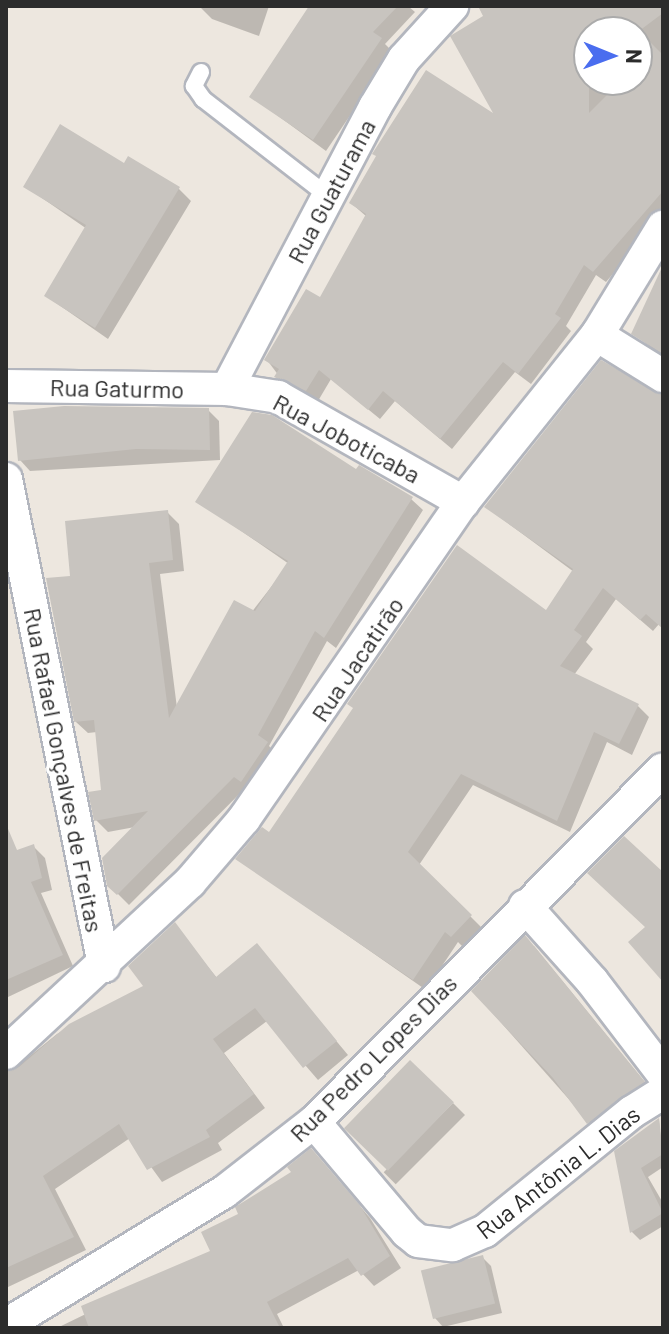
<!DOCTYPE html>
<html>
<head>
<meta charset="utf-8">
<style>
	body { margin:0 }
	#map { position:relative; width:669px; height:1334px; overflow:hidden; background:#ede7df; font-family:Barlow,sans-serif }
	div>[style] { position:absolute }
	.shadow>* { inset:0; background:#0003; transform-origin:0 0 }
	.building>* { inset:0; background:#c8c4bf; transform-origin:0 0 }
	.roads { filter:drop-shadow(2px 0 #b3b6be) drop-shadow(-2px 0 #b3b6be) drop-shadow(0 2px #b3b6be) drop-shadow(0 -2px #b3b6be) }
	.lane>* { height:16px; margin:-8px; padding:0 8px; transform-origin:8px; border-radius:8px; background:#fff }
	.street>* { height:32px; margin:-16px; padding:0 16px; transform-origin:16px; border-radius:16px; background:#fff }
	span { translate:-50% -50%; white-space:nowrap; text-align:center; line-height:1.15; -webkit-text-stroke:7px #fff; paint-order:stroke }
	.street-label { font-size:24px; color:#2c2c2c }
	.frame { position:absolute; inset:0; border:8px solid #2c2c2c; pointer-events:none }
	.north { position:absolute; left:573px; top:16px; width:80px; height:80px; box-sizing:border-box; background:#fff; border:2px solid #ababab; border-radius:50%; rotate:91deg; font-size:22px; font-weight:700; line-height:32px; text-align:center; color:#2c2c2c }
	.north::after { content:''; display:block; margin:auto; width:28px; height:36px; background:#4a6def; clip-path:polygon(50% 0,100% 100%,50% 72%,0 100%) }
</style>
</head>
<body>
<div id="map">
	<div class="shadow">
		<i style="clip-path:polygon(269px 6px,259px 36px,212px 19px,200px 7px)"></i>
		<i style="clip-path:polygon(312px 6px,408px 6px,415px 12px,385px 44px,393px 52px,326px 151px,251px 96px)"></i>
		<i style="clip-path:polygon(evenodd,485px 6px,663px 6px,663px 214px,606px 282px,596px 275px,566px 326px,571px 331px,531px 384px,515px 372px,452px 449px,395px 401px,380px 419px,331px 379px,318px 401px,288px 388px,267px 360px,321px 300px,367px 217px,351px 203px,499px 119px,485px 6px,589px 32px,637px 32px,637px 80px,589px 80px,589px 32px)"></i>
		<i style="clip-path:polygon(125px 165px,179px 189px,191px 201px,108px 339px,46px 296px,87px 229px,26px 187px)"></i>
		<i style="clip-path:polygon(663px 269px,663px 357px,633px 333px)"></i>
		<i style="clip-path:polygon(663px 397px,663px 628px,659px 624px,653px 631px,616px 599px,586px 642px,593px 649px,574px 675px,637px 705px,649px 717px,632px 755px,607px 742px,570px 832px,473px 785px,419px 865px,482px 928px,464px 948px,458px 942px,426px 990px,238px 859px,547px 613px,574px 572px,486px 507px)"></i>
		<i style="clip-path:polygon(208px 410px,219px 421px,220px 460px,30px 471px,20px 460px)"></i>
		<i style="clip-path:polygon(357px 472px,411px 499px,423px 510px,336px 648px,327px 641px,269px 746px,278px 755px,129px 905px,109px 885px,135px 827px,108px 832px,96px 820px,103px 791px,97px 732px,88px 733px,76px 722px,72px 577px,168px 513px,179px 524px,184px 571px,160px 574px,177px 708px,289px 564px,198px 501px)"></i>
		<i style="clip-path:polygon(34px 847px,45px 858px,52px 890px,41px 893px,73px 966px,6px 998px,6px 856px)"></i>
		<i style="clip-path:polygon(174px 925px,217px 978px,257px 946px,348px 1055px,318px 1080px,267px 1021px,224px 1053px,265px 1108px,218px 1143px,222px 1150px,162px 1182px,130px 1138px,55px 1189px,86px 1250px,6px 1288px,6px 1088px,10px 1072px,57px 1034px,146px 987px)"></i>
		<i style="clip-path:polygon(534px 946px,652px 1091px,597px 1131px,473px 991px)"></i>
		<i style="left:453px;top:1103px;width:17px;height:98px;rotate:45deg"></i>
		<i style="clip-path:polygon(659px 1120px,663px 1167px,648px 1177px,663px 1203px,663px 1226px,640px 1240px,632px 1232px,623px 1180px)"></i>
		<i style="clip-path:polygon(323px 1163px,370px 1218px,401px 1268px,374px 1286px,359px 1270px,277px 1314px,284px 1328px,57px 1328px,213px 1252px,241px 1215px)"></i>
		<i style="clip-path:polygon(482px 1257px,491px 1266px,502px 1313px,443px 1327px,435px 1318px)"></i>
	</div>
	<div class="building">
		<i style="clip-path:polygon(309px 6px,398px 6px,373px 32px,382px 38px,313px 140px,249px 97px)"></i>
		<i style="clip-path:polygon(evenodd,478px 6px,663px 6px,663px 13px,639px 31px,663px 55px,663px 191px,593px 272px,584px 265px,555px 314px,561px 318px,518px 374px,503px 362px,440px 439px,383px 391px,368px 410px,319px 370px,306px 391px,274px 377px,279px 369px,264px 360px,306px 289px,320px 297px,366px 214px,349px 203px,376px 156px,372px 154px,426px 70px,493px 113px,450px 36px,483px 16px,478px 6px,589px 32px,637px 32px,637px 80px,622px 80px,589px 113px,589px 32px)"></i>
		<i style="clip-path:polygon(60px 124px,124px 163px,128px 156px,180px 187px,95px 328px,44px 296px,86px 225px,23px 187px)"></i>
		<i style="clip-path:polygon(663px 265px,663px 354px,631px 334px)"></i>
		<i style="clip-path:polygon(601px 360px,663px 395px,663px 629px,646px 614px,640px 620px,603px 588px,574px 630px,582px 636px,560px 666px,639px 704px,619px 744px,594px 732px,557px 821px,461px 774px,408px 852px,472px 915px,451px 937px,445px 932px,413px 980px,235px 859px,262px 827px,269px 832px,353px 708px,347px 704px,457px 545px,546px 610px,573px 569px,484px 507px)"></i>
		<i style="clip-path:polygon(64px 406px,209px 408px,210px 450px,136px 449px,18px 461px,13px 411px)"></i>
		<i style="clip-path:polygon(252px 412px,272px 415px,356px 469px,359px 465px,413px 497px,324px 638px,315px 631px,258px 735px,268px 742px,241px 782px,234px 777px,117px 895px,107px 886px,102px 858px,148px 811px,94px 821px,88px 792px,101px 790px,94px 720px,74px 722px,46px 578px,70px 576px,65px 521px,168px 510px,173px 560px,149px 563px,169px 718px,234px 600px,255px 611px,288px 561px,195px 502px)"></i>
		<i style="clip-path:polygon(6px 824px,17px 850px,34px 844px,42px 878px,31px 882px,63px 955px,6px 980px)"></i>
		<i style="clip-path:polygon(624px 836px,663px 872px,663px 982px,628px 942px,645px 927px,587px 873px)"></i>
		<i style="clip-path:polygon(175px 922px,216px 977px,257px 943px,337px 1041px,303px 1068px,255px 1008px,213px 1039px,254px 1094px,206px 1130px,210px 1137px,147px 1170px,119px 1124px,43px 1176px,74px 1237px,6px 1268px,6px 1071px,19px 1067px,69px 1024px,143px 986px,128px 966px)"></i>
		<i style="clip-path:polygon(525px 935px,645px 1082px,587px 1124px,553px 1078px,471px 991px)"></i>
		<i style="left:410px;top:1060px;width:61px;height:95px;rotate:44deg"></i>
		<i style="clip-path:polygon(659px 1118px,663px 1154px,641px 1168px,663px 1213px,630px 1233px,614px 1151px)"></i>
		<i style="clip-path:polygon(311px 1148px,359px 1204px,390px 1256px,361px 1276px,348px 1258px,267px 1302px,280px 1328px,89px 1328px,81px 1306px,210px 1251px,201px 1232px,238px 1214px,235px 1207px,291px 1172px,287px 1167px)"></i>
		<i style="left:483px;top:1255px;width:50px;height:64px;rotate:76deg"></i>
	</div>
	<div class="roads">
		<div class="lane">
			<i style="left:201px;top:72px;width:16px;rotate:117deg"></i>
			<i style="left:194px;top:86px;width:16px;rotate:55deg"></i>
			<i style="left:203px;top:99px;width:158px;rotate:37.8deg"></i>
		</div>
		<div class="street">
			<i style="left:597px;top:335px;width:78px;rotate:31.8deg"></i>
			<i style="left:6px;top:386px;width:221px;rotate:0.8deg"></i>
			<i style="left:227px;top:389px;width:52px;rotate:8.9deg"></i>
			<i style="left:278px;top:397px;width:213px;rotate:29.6deg"></i>
			<i style="left:227px;top:389px;width:318px;rotate:-62.3deg"></i>
			<i style="left:375px;top:107px;width:56px;rotate:-58.9deg"></i>
			<i style="left:404px;top:59px;width:72px;rotate:-47.8deg"></i>
			<i style="left:6px;top:479px;width:497px;rotate:78.6deg"></i>
			<i style="left:525px;top:906px;width:101px;rotate:48.2deg"></i>
			<i style="left:592px;top:981px;width:117px;rotate:52.6deg"></i>
			<i style="left:6px;top:1053px;width:251px;rotate:-42.9deg"></i>
			<i style="left:190px;top:882px;width:83px;rotate:-49.4deg"></i>
			<i style="left:244px;top:819px;width:385px;rotate:-55.4deg"></i>
			<i style="left:463px;top:502px;width:214px;rotate:-51.3deg"></i>
			<i style="left:597px;top:335px;width:127px;rotate:-58.6deg"></i>
			<i style="left:314px;top:1122px;width:144px;rotate:49.8deg"></i>
			<i style="left:407px;top:1232px;width:14px;rotate:39deg"></i>
			<i style="left:418px;top:1241px;width:35px;rotate:7deg"></i>
			<i style="left:453px;top:1245px;width:35px;rotate:-24deg"></i>
			<i style="left:485px;top:1231px;width:189px;rotate:-39deg"></i>
			<i style="left:632px;top:1112px;width:36px;rotate:-32deg"></i>
			<i style="left:6px;top:1325px;width:255px;rotate:-31.4deg"></i>
			<i style="left:224px;top:1192px;width:114px;rotate:-37.9deg"></i>
			<i style="left:314px;top:1122px;width:496px;rotate:-45.3deg"></i>
		</div>
	</div>
	<div class="street-label">
		<span style="left:331px;top:191px;rotate:-62deg">Rua Guaturama</span>
		<span style="left:117px;top:388px;rotate:1deg">Rua Gaturmo</span>
		<span style="left:347px;top:438px;rotate:28deg">Rua Joboticaba</span>
		<span style="left:357px;top:659px;rotate:-56deg">Rua Jacatirão</span>
		<span style="left:64px;top:770px;rotate:79deg">Rua Rafael Gonçalves de Freitas</span>
		<span style="left:373px;top:1058px;rotate:-45deg">Rua Pedro Lopes Dias</span>
		<span style="left:558px;top:1172px;rotate:-38deg">Rua Antônia L. Dias</span>
	</div>
	<div class="frame"></div>
	<div class="north">N</div>
</div>
</body>
</html>
